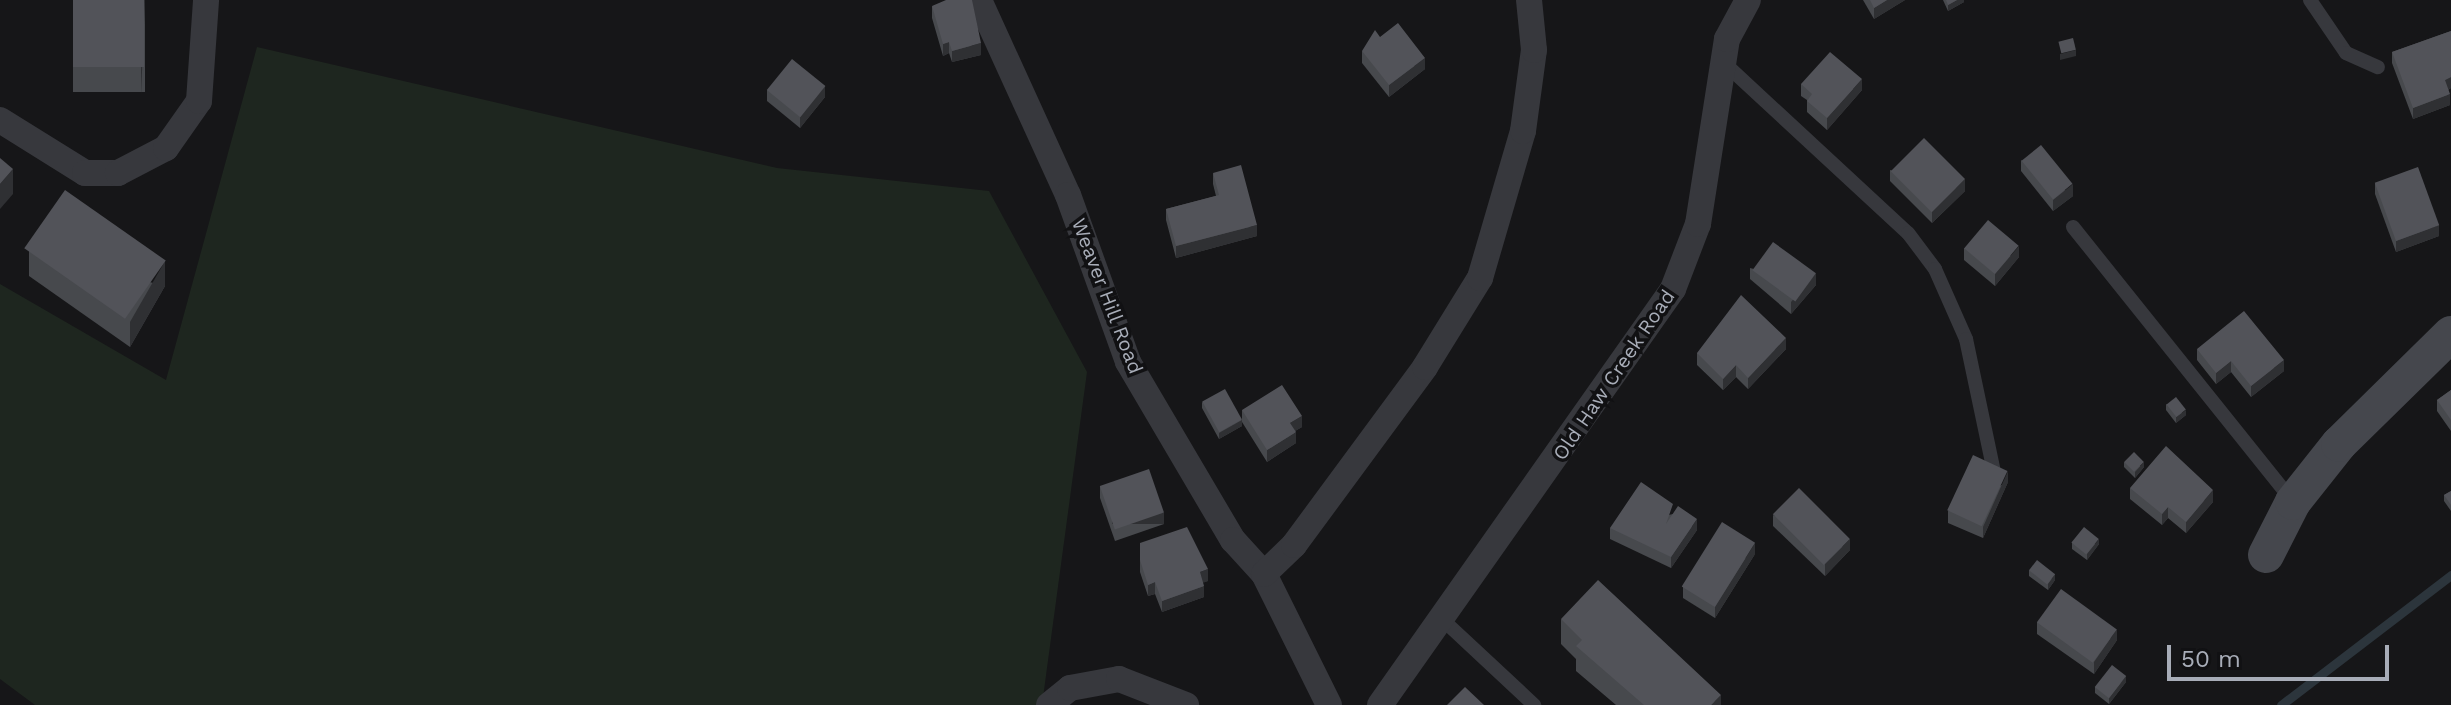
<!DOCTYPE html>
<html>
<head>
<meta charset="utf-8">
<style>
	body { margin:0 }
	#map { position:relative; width:2451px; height:705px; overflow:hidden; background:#161618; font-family:"Work Sans",sans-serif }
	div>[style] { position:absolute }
	.green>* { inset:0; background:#1e261f }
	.stream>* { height:9px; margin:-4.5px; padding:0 4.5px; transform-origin:4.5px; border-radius:4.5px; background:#2c353c }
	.lane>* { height:14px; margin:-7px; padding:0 7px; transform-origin:7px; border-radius:7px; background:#37383d }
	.street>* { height:26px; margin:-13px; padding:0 13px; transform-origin:13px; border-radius:13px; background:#37383d }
	.secondary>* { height:36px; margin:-18px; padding:0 18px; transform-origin:18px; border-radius:18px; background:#45474d }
	.wall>* { inset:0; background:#47494d; transform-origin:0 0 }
	.shaded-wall>* { inset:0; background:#2f3033; transform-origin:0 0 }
	.building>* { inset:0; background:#525359; transform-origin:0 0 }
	span { translate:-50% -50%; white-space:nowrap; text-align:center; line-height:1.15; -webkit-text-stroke:7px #111113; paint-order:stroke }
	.street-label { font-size:20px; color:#a8adb8 }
	.scale { position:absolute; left:2167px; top:645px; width:222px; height:36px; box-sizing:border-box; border:4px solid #a8adb8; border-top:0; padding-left:10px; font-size:24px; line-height:28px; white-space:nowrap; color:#a8adb8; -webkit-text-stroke:6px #111113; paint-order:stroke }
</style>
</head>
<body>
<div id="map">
	<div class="green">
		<i style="clip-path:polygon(257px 47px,777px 168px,989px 191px,1087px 372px,1042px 705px,35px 705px,0 679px,0 284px,166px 380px)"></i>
	</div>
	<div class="stream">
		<i style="left:2281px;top:705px;width:214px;rotate:-37.4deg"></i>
	</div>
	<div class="lane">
		<i style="left:2310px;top:0;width:64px;rotate:55.8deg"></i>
		<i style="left:2346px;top:53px;width:35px;rotate:24deg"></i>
		<i style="left:1722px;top:61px;width:253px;rotate:42.8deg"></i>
		<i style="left:1908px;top:233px;width:45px;rotate:53.1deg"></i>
		<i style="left:1935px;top:269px;width:77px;rotate:66.1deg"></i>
		<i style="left:1966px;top:339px;width:136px;rotate:78.1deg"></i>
		<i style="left:2073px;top:227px;width:352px;rotate:51.3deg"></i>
		<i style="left:1443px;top:620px;width:125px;rotate:43deg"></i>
	</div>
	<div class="street">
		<i style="left:979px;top:0;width:214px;rotate:65.5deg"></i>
		<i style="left:1068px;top:195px;width:177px;rotate:70.2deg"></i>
		<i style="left:1128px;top:362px;width:207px;rotate:59.5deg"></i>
		<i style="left:1233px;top:540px;width:46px;rotate:47.6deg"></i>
		<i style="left:1264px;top:574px;width:146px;rotate:63.6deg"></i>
		<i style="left:0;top:120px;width:100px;rotate:31.9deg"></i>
		<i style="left:85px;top:173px;width:33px"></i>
		<i style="left:118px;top:173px;width:54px;rotate:-27.5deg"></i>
		<i style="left:166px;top:148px;width:57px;rotate:-54.9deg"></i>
		<i style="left:199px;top:101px;width:101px;rotate:-86deg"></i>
		<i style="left:1264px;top:574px;width:42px;rotate:-44deg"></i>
		<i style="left:1294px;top:545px;width:221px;rotate:-53.6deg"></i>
		<i style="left:1425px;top:367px;width:105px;rotate:-58.3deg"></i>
		<i style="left:1480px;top:278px;width:153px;rotate:-73.7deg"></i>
		<i style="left:1523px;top:131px;width:82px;rotate:-82.3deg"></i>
		<i style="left:1534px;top:50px;width:50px;rotate:-95.7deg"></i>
		<i style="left:1049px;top:705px;width:27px;rotate:-39deg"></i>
		<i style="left:1070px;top:688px;width:50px;rotate:-10.4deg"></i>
		<i style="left:1119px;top:679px;width:72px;rotate:21.2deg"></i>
		<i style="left:1380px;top:705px;width:509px;rotate:-54.84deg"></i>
		<i style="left:1673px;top:289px;width:70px;rotate:-69deg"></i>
		<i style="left:1698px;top:224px;width:187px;rotate:-81.1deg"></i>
		<i style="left:1727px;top:39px;width:44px;rotate:-61.7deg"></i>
	</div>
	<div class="secondary">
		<i style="left:2266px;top:555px;width:59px;rotate:-63deg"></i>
		<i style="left:2293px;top:502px;width:74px;rotate:-51.6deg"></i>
		<i style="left:2339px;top:444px;width:157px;rotate:-44.5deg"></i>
	</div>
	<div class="wall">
		<i style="left:73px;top:0;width:72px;height:92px"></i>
		<i style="clip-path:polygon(1863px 0,1905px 0,1874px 19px)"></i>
		<i style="clip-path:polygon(1943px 0,1964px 0,1964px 2px,1948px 11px)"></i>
		<i style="clip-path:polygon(932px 6px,981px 55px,952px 62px,949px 53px,943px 56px,932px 18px)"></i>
		<i style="clip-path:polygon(2451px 31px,2451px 88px,2448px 90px,2450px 105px,2413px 119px,2392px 63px,2392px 52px)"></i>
		<i style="clip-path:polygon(1362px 51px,1425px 69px,1389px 97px,1362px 63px)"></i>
		<i style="clip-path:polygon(1801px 84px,1862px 90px,1827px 130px,1807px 112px,1807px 100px,1801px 96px)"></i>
		<i style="clip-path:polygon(767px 90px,825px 97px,800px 128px,767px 101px)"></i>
		<i style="clip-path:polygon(2021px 160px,2073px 196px,2053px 211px,2021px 171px)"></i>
		<i style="clip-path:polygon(1890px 170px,1965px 191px,1932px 223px,1890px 181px)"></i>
		<i style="clip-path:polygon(1213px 173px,1257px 236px,1176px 258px,1166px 220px,1166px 209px,1216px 196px,1213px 184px)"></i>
		<i style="clip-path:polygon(2375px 183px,2439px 236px,2396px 252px,2375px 194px)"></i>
		<i style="clip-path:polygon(1964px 248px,2019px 257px,1995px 286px,1964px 260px)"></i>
		<i style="clip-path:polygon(29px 251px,165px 286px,130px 347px,29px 276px)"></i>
		<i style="clip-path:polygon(1750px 268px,1816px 285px,1791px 314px,1750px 279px)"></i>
		<i style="clip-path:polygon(1786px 349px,1748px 389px,1736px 377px,1723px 390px,1697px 365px,1697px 353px)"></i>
		<i style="clip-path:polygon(2197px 349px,2284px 371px,2251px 397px,2231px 372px,2216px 384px,2197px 360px)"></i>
		<i style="clip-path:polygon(2451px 390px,2451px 431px,2437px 411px,2437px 400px)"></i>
		<i style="clip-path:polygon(1202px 402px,1242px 420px,1242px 410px,1302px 427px,1295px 431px,1296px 443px,1267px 462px,1242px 422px,1242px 426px,1219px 439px,1202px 408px)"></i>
		<i style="clip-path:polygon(2166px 404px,2186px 415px,2176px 423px,2166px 410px)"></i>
		<i style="clip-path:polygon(2124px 462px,2144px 467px,2135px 478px,2124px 467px)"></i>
		<i style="clip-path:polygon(2008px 482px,1983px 538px,1948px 523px,1948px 511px)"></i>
		<i style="clip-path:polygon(1100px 486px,1164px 524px,1115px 541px,1100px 498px)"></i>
		<i style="clip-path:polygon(2130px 488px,2213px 502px,2186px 533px,2168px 518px,2162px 525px,2130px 499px)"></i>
		<i style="clip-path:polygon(2451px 491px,2451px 511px,2444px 501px,2444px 495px)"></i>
		<i style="clip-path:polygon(1673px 514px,1697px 530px,1671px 568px,1610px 539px,1610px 528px)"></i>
		<i style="clip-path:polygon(1773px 515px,1850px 550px,1825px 576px,1773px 526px)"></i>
		<i style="clip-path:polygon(1140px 543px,1208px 581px,1203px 582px,1204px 597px,1162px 612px,1155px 594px,1148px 596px,1140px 572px)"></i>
		<i style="clip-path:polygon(2072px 543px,2099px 544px,2087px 560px,2072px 549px)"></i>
		<i style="clip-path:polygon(1755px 554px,1715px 618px,1683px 598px,1683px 587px)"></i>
		<i style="clip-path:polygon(2029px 570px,2055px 580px,2048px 590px,2029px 576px)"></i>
		<i style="clip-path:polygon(1561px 619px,1721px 705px,1616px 705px,1576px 671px,1576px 659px,1561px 644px)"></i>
		<i style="clip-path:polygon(2037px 622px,2117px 640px,2094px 674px,2037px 634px)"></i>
		<i style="clip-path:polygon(2126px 682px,2109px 704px,2095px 693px,2095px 687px)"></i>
	</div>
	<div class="shaded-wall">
		<i style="clip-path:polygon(144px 0,145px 0,141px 95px,141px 70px)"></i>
		<i style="clip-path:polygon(1887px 0,1905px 0,1874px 19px,1874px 8px)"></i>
		<i style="clip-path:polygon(1957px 0,1964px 0,1964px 2px,1948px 11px,1948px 5px)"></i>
		<i style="clip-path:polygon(949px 42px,949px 53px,943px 56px,943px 44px)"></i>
		<i style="clip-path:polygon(981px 43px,981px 55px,952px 62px,952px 51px)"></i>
		<i style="clip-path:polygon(2076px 50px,2076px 56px,2060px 60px,2060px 54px)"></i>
		<i style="clip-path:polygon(1425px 58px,1425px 69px,1389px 97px,1389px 85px)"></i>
		<i style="clip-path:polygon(2451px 77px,2451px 88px,2445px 91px,2445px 80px)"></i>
		<i style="clip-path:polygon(1862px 79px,1862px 90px,1827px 130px,1827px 118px)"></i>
		<i style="clip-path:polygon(825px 86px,825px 97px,800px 128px,800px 116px)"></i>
		<i style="clip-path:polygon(2450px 94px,2450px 105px,2413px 119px,2413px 108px)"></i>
		<i style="clip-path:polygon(13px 169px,13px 194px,0 209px,0 184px)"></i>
		<i style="clip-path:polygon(1965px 179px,1965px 191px,1932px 223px,1932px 211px)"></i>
		<i style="clip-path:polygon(2073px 184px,2073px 196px,2053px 211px,2053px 200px)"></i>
		<i style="clip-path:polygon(1257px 225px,1257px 236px,1176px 258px,1176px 246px)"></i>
		<i style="clip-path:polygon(2439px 225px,2439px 236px,2396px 252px,2396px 241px)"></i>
		<i style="clip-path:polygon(2019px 246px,2019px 257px,1995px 286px,1995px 274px)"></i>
		<i style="clip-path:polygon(165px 261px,165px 286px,130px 347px,130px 322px)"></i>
		<i style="clip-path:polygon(1816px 273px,1816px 285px,1791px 314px,1791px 302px)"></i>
		<i style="clip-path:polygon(1786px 338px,1786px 349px,1748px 389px,1748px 378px)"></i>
		<i style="clip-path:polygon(2284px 360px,2284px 371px,2251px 397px,2251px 386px)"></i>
		<i style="clip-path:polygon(2231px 361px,2231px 372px,2216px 384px,2216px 373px)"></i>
		<i style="clip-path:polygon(1736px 365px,1736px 377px,1723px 390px,1723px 379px)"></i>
		<i style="clip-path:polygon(2186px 410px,2186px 415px,2176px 423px,2176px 417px)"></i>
		<i style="clip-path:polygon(1302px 416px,1302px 427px,1290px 434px,1290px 423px)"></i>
		<i style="clip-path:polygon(1242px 420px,1242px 426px,1219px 439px,1219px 433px)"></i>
		<i style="clip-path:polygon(1296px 432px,1296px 443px,1267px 462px,1267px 450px)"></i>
		<i style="clip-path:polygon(2144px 462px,2144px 467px,2135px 478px,2135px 472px)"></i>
		<i style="clip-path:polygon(2008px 471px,2008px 482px,1983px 538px,1983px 527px)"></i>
		<i style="clip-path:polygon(2213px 490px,2213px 502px,2186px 533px,2186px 522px)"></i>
		<i style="clip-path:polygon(2168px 507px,2168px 518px,2162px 525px,2162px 514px)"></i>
		<i style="left:1164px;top:513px;width:11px;height:52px;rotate:90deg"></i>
		<i style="clip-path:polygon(1697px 519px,1697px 530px,1671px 568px,1671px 557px)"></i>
		<i style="clip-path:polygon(1850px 539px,1850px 550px,1825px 576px,1825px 564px)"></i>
		<i style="clip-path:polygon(2099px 539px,2099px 544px,2087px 560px,2087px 554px)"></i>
		<i style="clip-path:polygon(1755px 543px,1755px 554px,1715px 618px,1715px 607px)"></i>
		<i style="clip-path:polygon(1208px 569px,1208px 581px,1200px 584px,1200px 572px)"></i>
		<i style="clip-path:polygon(2055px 574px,2055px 580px,2048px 590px,2048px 584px)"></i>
		<i style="clip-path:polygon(1155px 582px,1155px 594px,1148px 596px,1148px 585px)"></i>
		<i style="clip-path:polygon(1204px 586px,1204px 597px,1162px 612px,1162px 601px)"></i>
		<i style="clip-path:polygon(2117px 629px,2117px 640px,2094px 674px,2094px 662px)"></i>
		<i style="clip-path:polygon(2126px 676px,2126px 682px,2109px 704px,2109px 698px)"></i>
		<i style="clip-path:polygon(1721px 695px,1721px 705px,1711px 705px)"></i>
	</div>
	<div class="building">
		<i style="left:73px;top:0;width:71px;height:67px"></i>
		<i style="clip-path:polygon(946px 0,972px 0,981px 43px,952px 51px,949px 42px,943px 44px,932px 6px)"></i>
		<i style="clip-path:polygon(1870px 0,1887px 0,1874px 8px)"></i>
		<i style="clip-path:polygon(1946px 0,1957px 0,1948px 5px)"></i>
		<i style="clip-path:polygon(1398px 23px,1425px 58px,1389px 85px,1362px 51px,1375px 30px,1380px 37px)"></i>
		<i style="clip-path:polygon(2451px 31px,2451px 77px,2445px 80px,2450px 94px,2413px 108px,2392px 52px)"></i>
		<i style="left:2073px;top:38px;width:12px;height:15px;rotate:76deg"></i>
		<i style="clip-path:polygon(1830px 52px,1862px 79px,1827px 118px,1807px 101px,1812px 94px,1801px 84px)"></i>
		<i style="left:792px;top:59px;width:43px;height:40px;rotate:39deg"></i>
		<i style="left:1924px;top:138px;width:58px;height:47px;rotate:45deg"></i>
		<i style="left:2041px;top:145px;width:50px;height:25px;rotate:51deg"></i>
		<i style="clip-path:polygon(0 158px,13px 169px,0 184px)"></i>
		<i style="clip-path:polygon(1241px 165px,1257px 225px,1176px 246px,1166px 209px,1219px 195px,1213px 173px)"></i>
		<i style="left:2418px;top:167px;width:62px;height:46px;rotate:70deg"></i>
		<i style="left:65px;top:190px;width:123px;height:71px;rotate:35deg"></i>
		<i style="left:1988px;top:220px;width:40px;height:37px;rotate:40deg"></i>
		<i style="left:1773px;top:242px;width:53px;height:35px;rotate:36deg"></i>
		<i style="clip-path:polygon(1741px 295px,1786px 338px,1748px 378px,1736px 365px,1723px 379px,1697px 353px)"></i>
		<i style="clip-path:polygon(2244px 311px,2284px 360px,2251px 386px,2231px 361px,2216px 373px,2197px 349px)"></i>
		<i style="clip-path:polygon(1282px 385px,1302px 416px,1290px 423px,1296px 432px,1267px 450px,1242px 410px)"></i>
		<i style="left:1225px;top:389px;width:35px;height:26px;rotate:61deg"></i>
		<i style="clip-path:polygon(2451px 390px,2451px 420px,2437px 400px)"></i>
		<i style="left:2176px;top:397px;width:16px;height:12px;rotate:52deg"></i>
		<i style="clip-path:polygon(2166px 446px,2213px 490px,2186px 522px,2168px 507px,2162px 514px,2130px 488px)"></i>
		<i style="left:2134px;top:452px;width:14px;height:14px;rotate:45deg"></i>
		<i style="left:1973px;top:455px;width:38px;height:61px;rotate:25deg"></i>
		<i style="left:1149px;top:469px;width:46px;height:52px;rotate:71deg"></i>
		<i style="clip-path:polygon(1641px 482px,1673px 504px,1666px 524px,1678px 506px,1697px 519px,1671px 557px,1610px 528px)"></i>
		<i style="left:1799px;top:488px;width:72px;height:37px;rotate:45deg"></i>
		<i style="clip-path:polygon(2451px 491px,2451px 505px,2444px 495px)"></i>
		<i style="left:1722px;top:522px;width:39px;height:76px;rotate:32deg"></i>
		<i style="clip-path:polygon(1187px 527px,1208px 569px,1200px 572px,1204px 586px,1162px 601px,1155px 582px,1148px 585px,1140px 560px,1140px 543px)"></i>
		<i style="left:2084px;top:527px;width:19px;height:20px;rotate:39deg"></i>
		<i style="left:2037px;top:560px;width:23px;height:13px;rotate:38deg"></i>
		<i style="clip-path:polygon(1598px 580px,1721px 695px,1711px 705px,1644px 705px,1576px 646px,1582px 640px,1561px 619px)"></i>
		<i style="left:2061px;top:589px;width:69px;height:41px;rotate:36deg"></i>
		<i style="left:2112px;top:665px;width:18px;height:28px;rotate:38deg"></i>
		<i style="clip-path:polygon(1465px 687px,1484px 705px,1447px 705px)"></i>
	</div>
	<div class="street-label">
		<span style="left:1107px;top:296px;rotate:69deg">Weaver Hill Road</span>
		<span style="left:1614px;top:375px;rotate:-56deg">Old Haw Creek Road</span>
	</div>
	<div class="scale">50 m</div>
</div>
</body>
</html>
